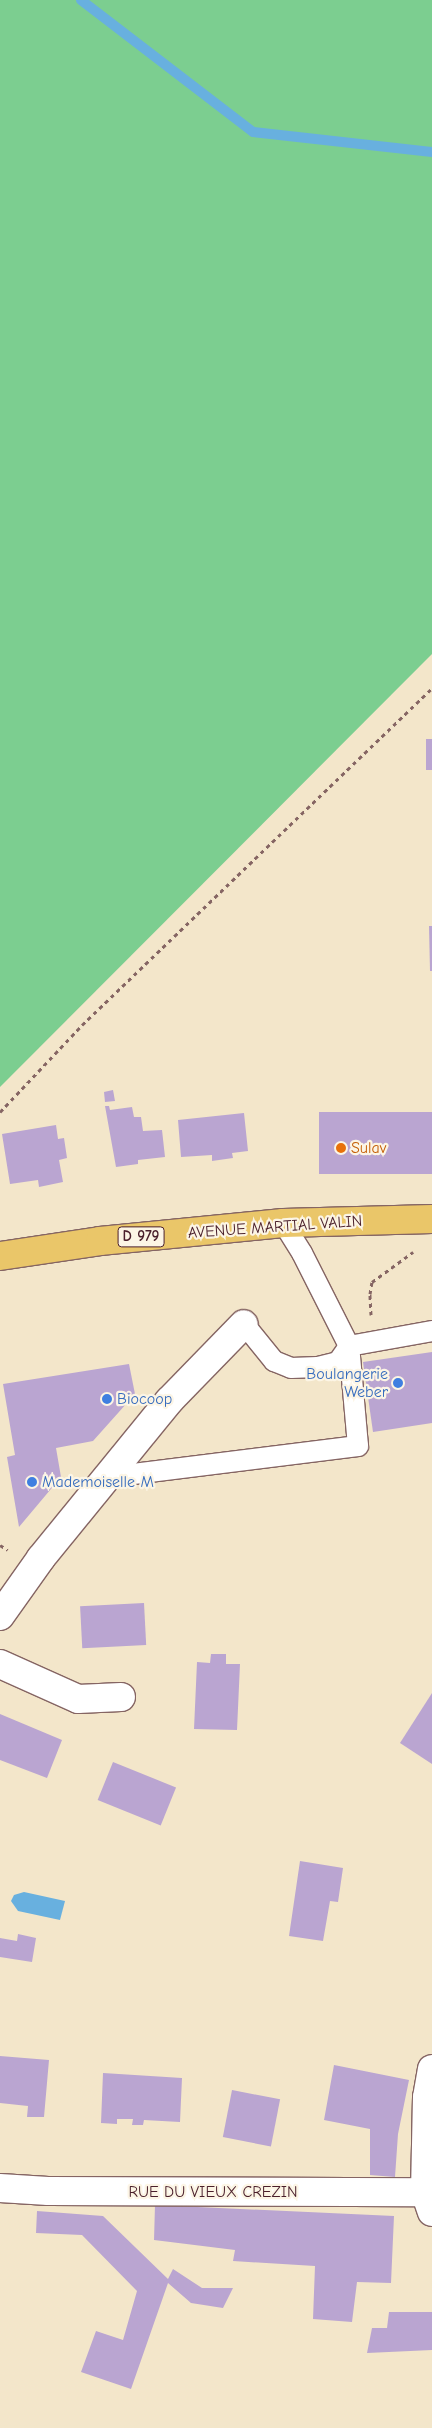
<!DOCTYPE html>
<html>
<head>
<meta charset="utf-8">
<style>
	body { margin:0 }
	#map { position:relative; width:432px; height:2428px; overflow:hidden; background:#f3e6ca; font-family:"Comic Neue",sans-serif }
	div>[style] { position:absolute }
	.green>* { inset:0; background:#7cce90 }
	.water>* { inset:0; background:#68b0df }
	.stream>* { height:10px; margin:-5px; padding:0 5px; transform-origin:5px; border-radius:5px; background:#68b0df }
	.building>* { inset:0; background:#baa5d1; transform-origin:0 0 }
	.path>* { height:3px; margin-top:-1.5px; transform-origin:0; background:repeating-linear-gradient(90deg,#856563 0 4px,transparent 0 8px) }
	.roads { filter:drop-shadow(1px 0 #856563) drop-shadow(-1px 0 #856563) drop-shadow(0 1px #856563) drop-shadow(0 -1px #856563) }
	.lane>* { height:20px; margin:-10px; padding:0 10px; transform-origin:10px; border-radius:10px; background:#fff }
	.street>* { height:28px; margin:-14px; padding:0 14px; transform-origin:14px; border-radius:14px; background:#fff }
	.primary>* { height:28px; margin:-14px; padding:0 14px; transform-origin:14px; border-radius:14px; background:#eac669 }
	.dots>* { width:14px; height:14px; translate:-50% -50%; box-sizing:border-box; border:2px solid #fcf5e5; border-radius:50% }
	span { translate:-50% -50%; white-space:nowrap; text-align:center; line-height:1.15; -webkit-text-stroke:4.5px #fcf5e5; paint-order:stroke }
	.shield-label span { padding:1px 4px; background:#fcf5e5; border:1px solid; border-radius:4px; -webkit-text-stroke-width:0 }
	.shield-label { font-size:15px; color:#4a1f2b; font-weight:700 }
	.food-label { font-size:16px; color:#c56008 }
	.left { translate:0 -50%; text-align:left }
	.street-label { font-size:16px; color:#4a1f2b }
	.shop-label { font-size:16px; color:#366cbe }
	.right { translate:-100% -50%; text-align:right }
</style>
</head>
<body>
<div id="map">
	<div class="green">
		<i style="clip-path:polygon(0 0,432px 0,432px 654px,0 1087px)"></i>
	</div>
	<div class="water">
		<i style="clip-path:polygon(24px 1892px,65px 1901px,60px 1920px,18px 1911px,11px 1901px,14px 1895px)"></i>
	</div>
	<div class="stream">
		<i style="left:81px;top:0;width:217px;rotate:37.5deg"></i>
		<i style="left:253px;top:132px;width:180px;rotate:6.4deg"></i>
	</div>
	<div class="building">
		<i style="left:426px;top:739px;width:6px;height:31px"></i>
		<i style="clip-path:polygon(429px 926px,432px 926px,432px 971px,430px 971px)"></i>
		<i style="clip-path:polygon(113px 1090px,115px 1101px,105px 1102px,104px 1092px)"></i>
		<i style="clip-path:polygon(105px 1106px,109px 1106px,110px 1110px,132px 1107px,134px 1117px,141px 1117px,143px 1131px,162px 1130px,165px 1157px,138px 1160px,138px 1164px,116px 1167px)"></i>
		<i style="left:432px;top:1112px;width:62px;height:113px;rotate:90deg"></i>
		<i style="clip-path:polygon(244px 1113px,248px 1151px,232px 1153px,233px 1158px,212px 1161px,212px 1155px,181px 1157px,178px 1120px)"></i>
		<i style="clip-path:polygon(56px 1125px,58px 1139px,64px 1138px,67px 1158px,59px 1160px,63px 1182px,39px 1187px,38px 1180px,10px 1184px,2px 1134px)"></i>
		<i style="clip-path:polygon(432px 1352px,432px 1423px,373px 1432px,363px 1362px)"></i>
		<i style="clip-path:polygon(129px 1364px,135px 1394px,93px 1441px,56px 1448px,61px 1477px,19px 1527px,7px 1457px,15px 1455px,3px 1384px)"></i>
		<i style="left:144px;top:1603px;width:42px;height:64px;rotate:87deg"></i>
		<i style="clip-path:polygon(211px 1654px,226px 1654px,226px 1664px,240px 1664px,237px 1730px,194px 1729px,197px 1662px,210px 1663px)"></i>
		<i style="clip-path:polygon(432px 1693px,432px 1764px,400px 1743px)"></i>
		<i style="clip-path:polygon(0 1714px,62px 1740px,47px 1778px,0 1760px)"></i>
		<i style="left:113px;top:1762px;width:68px;height:41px;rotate:22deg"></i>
		<i style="clip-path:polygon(300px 1861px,343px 1868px,338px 1902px,330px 1901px,323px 1941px,289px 1936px)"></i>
		<i style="clip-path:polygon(18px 1934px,36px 1938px,32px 1962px,0 1957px,0 1938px,17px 1941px)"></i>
		<i style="clip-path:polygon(0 2056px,49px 2060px,44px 2117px,27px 2117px,28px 2106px,0 2103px)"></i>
		<i style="clip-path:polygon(334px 2065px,409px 2080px,398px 2134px,395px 2177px,370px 2175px,370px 2129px,324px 2120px)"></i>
		<i style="clip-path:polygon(103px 2073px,182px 2078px,180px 2122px,144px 2120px,143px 2125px,132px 2125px,133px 2119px,117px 2119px,117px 2124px,101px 2123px)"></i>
		<i style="left:232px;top:2090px;width:49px;height:48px;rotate:11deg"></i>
		<i style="clip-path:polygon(155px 2205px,394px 2216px,391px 2283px,357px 2282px,352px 2322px,313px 2319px,315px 2266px,233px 2261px,235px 2250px,154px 2240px)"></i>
		<i style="clip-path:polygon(37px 2211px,103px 2216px,168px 2279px,173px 2269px,202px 2288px,233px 2288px,223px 2308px,191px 2303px,168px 2283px,131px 2389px,81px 2372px,96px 2331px,123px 2340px,137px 2291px,82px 2235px,36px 2233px)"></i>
		<i style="clip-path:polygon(389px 2312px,432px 2312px,432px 2350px,367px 2353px,372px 2328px,387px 2328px)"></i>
	</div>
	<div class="path">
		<i style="left:0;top:1112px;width:120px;rotate:-46.7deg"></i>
		<i style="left:82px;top:1025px;width:486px;rotate:-43.9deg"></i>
		<i style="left:371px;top:1315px;width:21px;rotate:-93deg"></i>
		<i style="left:370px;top:1294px;width:12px;rotate:-81deg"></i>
		<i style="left:372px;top:1282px;width:51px;rotate:-36.2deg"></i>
		<i style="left:0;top:1545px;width:9px;rotate:32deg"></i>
	</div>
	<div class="roads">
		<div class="lane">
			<i style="left:244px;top:1324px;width:48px;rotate:51deg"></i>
			<i style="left:274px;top:1361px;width:18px;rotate:22deg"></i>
			<i style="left:291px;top:1368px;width:27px;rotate:-2deg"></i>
			<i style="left:318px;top:1367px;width:21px;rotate:-14deg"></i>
			<i style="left:338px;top:1362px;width:19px;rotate:-55deg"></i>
			<i style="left:349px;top:1346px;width:84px;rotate:-10.2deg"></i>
			<i style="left:109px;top:1477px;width:251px;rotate:-7.1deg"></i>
			<i style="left:358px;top:1446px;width:100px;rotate:-95.1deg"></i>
			<i style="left:349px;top:1346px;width:104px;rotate:-116.8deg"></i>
			<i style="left:302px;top:1253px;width:36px;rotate:-122deg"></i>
		</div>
		<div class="street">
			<i style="left:0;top:1616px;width:71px;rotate:-54.7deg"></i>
			<i style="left:41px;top:1558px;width:203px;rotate:-50.8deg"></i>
			<i style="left:169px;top:1401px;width:107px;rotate:-45.8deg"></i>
			<i style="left:0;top:1664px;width:85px;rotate:24.2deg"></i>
			<i style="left:78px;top:1699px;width:43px;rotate:-2.7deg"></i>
			<i style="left:432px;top:2069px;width:28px;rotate:100deg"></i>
			<i style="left:427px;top:2097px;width:95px;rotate:91.2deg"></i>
			<i style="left:425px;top:2192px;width:21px;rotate:71deg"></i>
			<i style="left:0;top:2188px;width:48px;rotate:3.6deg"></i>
			<i style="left:48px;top:2191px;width:377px;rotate:0.2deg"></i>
		</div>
		<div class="primary">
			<i style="left:0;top:1256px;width:101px;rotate:-8.5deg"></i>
			<i style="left:100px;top:1241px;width:184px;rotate:-5.6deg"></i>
			<i style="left:283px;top:1223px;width:149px;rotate:-1.5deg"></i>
		</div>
	</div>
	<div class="dots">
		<i style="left:341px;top:1148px;background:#e8710a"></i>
		<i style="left:398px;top:1383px;background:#3f7fe0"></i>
		<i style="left:107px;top:1399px;background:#3f7fe0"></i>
		<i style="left:32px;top:1482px;background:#3f7fe0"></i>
	</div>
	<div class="shield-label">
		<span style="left:141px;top:1237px">D 979</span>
	</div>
	<div class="food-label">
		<span class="left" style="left:351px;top:1148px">Sulav</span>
	</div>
	<div class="street-label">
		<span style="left:275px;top:1227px;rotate:-4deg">AVENUE MARTIAL VALIN</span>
		<span style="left:213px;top:2192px">RUE DU VIEUX CREZIN</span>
	</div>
	<div class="shop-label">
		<span class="right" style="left:388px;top:1383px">Boulangerie<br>Weber</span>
		<span class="left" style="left:117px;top:1399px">Biocoop</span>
		<span class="left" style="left:42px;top:1482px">Mademoiselle M</span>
	</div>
</div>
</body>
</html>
